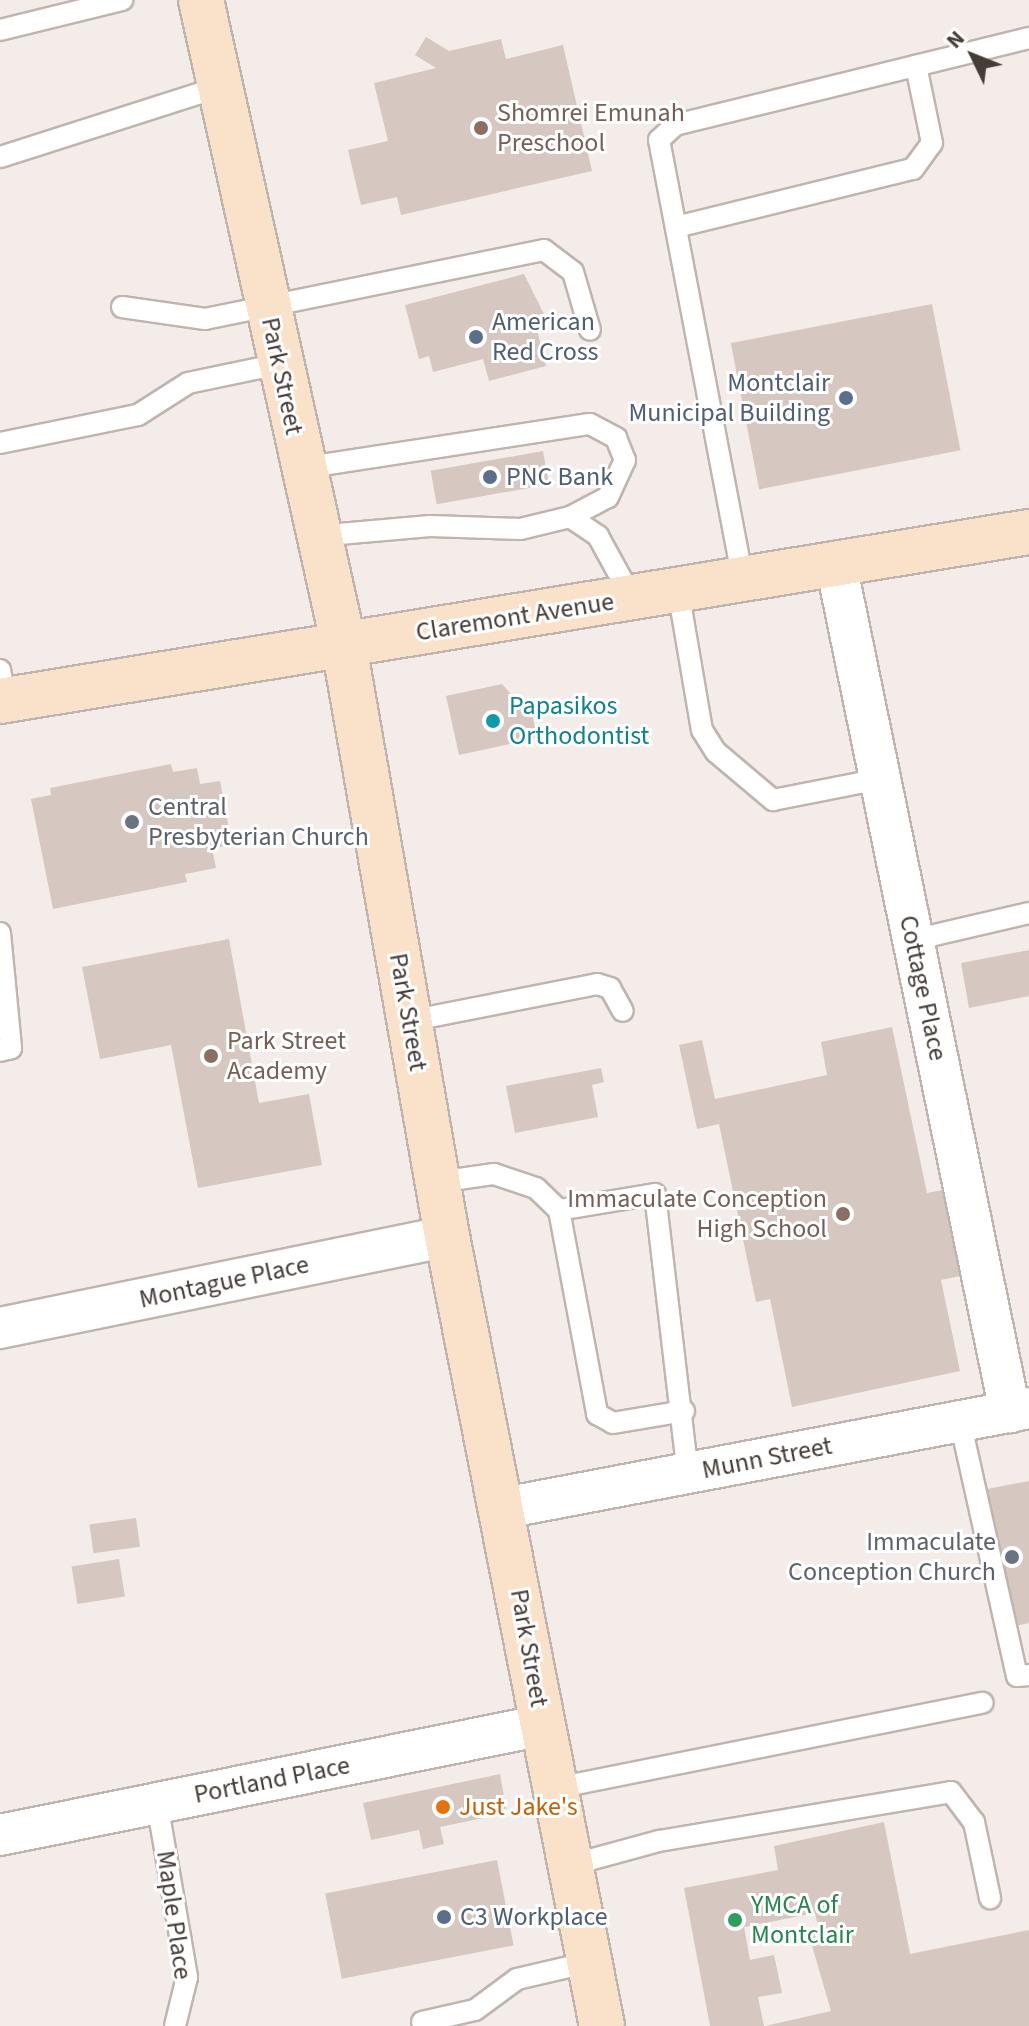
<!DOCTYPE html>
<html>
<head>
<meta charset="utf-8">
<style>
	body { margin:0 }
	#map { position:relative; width:1029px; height:2026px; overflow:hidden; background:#f3ece8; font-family:"Source Sans 3",sans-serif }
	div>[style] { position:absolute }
	.building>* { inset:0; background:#d6c8c1; transform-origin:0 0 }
	.roads { filter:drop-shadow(2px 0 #c0b5ae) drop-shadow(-2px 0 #c0b5ae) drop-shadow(0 2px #c0b5ae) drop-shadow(0 -2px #c0b5ae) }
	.lane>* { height:20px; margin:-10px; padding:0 10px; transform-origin:10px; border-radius:10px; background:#fff }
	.street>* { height:40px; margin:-20px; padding:0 20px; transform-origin:20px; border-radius:20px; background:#fff }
	.secondary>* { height:44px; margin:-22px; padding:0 22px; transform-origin:22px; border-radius:22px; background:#fae1ca }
	.dots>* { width:22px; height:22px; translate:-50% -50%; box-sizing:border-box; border:4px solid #fff; border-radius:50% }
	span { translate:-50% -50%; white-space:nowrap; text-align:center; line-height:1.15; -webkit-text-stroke:6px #fff; paint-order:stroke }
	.education-label { font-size:26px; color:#785e54 }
	.left { translate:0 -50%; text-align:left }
	.right { translate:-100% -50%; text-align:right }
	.service-label { font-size:26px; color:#4e5e75 }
	.street-label { font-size:26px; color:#453c37 }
	.culture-label { font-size:26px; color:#0d838f }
	.worship-label { font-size:26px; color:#5b616d }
	.food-label { font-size:26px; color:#c56008 }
	.leisure-label { font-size:26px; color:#27864d }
	.north { position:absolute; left:933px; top:16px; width:80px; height:80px; -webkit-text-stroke:6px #fff; paint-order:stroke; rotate:313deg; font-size:22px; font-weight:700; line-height:32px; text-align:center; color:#453c37 }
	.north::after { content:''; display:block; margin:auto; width:28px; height:36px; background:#453c37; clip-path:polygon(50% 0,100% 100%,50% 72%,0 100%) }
</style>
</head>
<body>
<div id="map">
	<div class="building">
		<i style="clip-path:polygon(426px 37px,449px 51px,501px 39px,506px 59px,563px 45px,592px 171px,401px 215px,397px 197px,361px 205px,348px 150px,388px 141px,374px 83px,436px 68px,415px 55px)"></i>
		<i style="clip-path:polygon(524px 274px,545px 316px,534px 318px,546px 366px,489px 381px,483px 359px,433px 372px,429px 356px,419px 359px,405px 305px)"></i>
		<i style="left:932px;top:304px;width:149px;height:205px;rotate:79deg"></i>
		<i style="left:543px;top:451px;width:34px;height:114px;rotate:80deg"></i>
		<i style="clip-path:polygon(502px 684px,521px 705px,530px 703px,537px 738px,459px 755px,446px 696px)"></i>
		<i style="clip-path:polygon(171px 764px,173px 772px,197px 768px,200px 784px,220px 781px,232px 845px,212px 848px,216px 868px,185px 874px,187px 882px,53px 909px,31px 799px,51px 795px,50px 788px)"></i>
		<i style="clip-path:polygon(229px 939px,259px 1103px,309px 1094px,322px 1165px,198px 1188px,171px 1045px,100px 1059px,82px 967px)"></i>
		<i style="clip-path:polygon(1029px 950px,1029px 996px,969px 1008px,961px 963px)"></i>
		<i style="clip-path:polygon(892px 1027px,927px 1193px,942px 1190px,960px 1276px,941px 1280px,960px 1371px,792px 1407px,770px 1299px,756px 1302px,719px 1124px,697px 1129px,679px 1045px,702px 1040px,715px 1099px,827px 1075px,821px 1042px)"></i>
		<i style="clip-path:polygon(601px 1068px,604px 1082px,592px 1085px,598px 1117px,515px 1133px,506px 1086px)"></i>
		<i style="clip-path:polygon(1029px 1481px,1029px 1623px,1010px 1627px,982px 1490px)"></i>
		<i style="left:136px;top:1518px;width:29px;height:47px;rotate:82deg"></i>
		<i style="left:119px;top:1559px;width:38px;height:48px;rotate:81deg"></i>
		<i style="clip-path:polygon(500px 1774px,507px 1813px,440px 1827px,444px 1844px,423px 1849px,419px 1830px,371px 1840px,363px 1803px)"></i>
		<i style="clip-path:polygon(884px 1822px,910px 1954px,1029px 1930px,1029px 2026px,765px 2026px,831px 2011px,808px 1932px,819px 1930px,815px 1913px,744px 1927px,750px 1960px,774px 1955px,782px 1993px,758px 1997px,764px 2026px,710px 2026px,684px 1888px,778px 1870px,774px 1846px)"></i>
		<i style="left:497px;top:1860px;width:87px;height:175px;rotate:79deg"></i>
	</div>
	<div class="roads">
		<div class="lane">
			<i style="left:0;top:30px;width:126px;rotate:-13.8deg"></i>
			<i style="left:0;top:157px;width:230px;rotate:-17.7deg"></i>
			<i style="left:676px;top:227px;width:244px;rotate:-13.8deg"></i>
			<i style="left:913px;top:169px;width:32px;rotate:-54deg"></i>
			<i style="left:932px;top:143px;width:79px;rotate:-101.7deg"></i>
			<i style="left:122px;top:307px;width:84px;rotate:8.2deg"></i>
			<i style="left:205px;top:319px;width:346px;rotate:-11.5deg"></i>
			<i style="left:544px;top:250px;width:36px;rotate:37deg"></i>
			<i style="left:573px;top:272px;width:60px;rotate:73.7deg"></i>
			<i style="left:0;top:443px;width:141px;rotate:-11.5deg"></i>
			<i style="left:138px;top:415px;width:59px;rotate:-32.6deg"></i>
			<i style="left:188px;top:383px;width:93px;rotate:-11.8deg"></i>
			<i style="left:302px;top:468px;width:291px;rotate:-8.7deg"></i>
			<i style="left:590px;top:424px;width:30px;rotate:28deg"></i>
			<i style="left:616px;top:438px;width:24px;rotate:68deg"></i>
			<i style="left:625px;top:460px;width:41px;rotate:114.7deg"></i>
			<i style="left:608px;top:497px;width:43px;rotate:152.2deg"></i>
			<i style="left:570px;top:517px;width:51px;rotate:166.5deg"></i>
			<i style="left:520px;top:529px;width:90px;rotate:-178.1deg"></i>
			<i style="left:430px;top:526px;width:114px;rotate:175deg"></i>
			<i style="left:570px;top:517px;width:34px;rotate:34deg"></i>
			<i style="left:598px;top:536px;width:71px;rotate:61.3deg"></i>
			<i style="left:743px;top:580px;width:448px;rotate:-100.8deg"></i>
			<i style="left:659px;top:140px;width:22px;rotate:-43deg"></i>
			<i style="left:675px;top:125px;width:365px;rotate:-13.8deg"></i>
			<i style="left:678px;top:590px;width:142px;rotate:80.3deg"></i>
			<i style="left:702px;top:730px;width:26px;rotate:58deg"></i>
			<i style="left:716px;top:752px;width:75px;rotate:40.1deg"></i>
			<i style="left:773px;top:800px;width:109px;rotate:-11.1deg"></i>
			<i style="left:0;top:670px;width:31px;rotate:79deg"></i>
			<i style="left:0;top:933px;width:116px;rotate:84.5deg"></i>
			<i style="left:11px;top:1048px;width:11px;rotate:165deg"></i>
			<i style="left:913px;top:940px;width:119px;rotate:-13.1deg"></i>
			<i style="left:409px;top:1021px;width:192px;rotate:-11.1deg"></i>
			<i style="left:597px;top:984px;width:14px;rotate:17deg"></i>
			<i style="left:610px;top:988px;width:26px;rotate:61deg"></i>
			<i style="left:438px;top:1182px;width:57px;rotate:-8.1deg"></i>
			<i style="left:494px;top:1174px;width:44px;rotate:18.4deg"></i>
			<i style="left:536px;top:1188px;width:32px;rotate:44deg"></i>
			<i style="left:559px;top:1210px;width:97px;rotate:-9.5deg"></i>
			<i style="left:655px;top:1194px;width:281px;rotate:83.3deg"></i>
			<i style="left:559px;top:1210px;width:208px;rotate:79.4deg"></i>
			<i style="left:597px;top:1414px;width:18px;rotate:29deg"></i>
			<i style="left:613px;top:1423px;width:72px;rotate:-9.6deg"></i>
			<i style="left:960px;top:1421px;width:261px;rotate:77.4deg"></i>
			<i style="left:1017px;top:1676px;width:12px;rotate:-5deg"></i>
			<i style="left:556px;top:1788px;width:435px;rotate:-11.3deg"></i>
			<i style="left:157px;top:1803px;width:177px;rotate:80.2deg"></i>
			<i style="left:187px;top:1977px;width:50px;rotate:103.8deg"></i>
			<i style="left:571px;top:1865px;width:91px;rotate:-15.3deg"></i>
			<i style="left:659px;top:1841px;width:296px;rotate:-9.5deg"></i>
			<i style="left:951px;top:1792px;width:38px;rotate:53deg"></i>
			<i style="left:974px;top:1822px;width:78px;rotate:78.1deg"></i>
			<i style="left:422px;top:2022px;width:54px;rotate:-12.8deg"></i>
			<i style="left:475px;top:2010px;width:52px;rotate:-36.4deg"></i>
			<i style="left:517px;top:1979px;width:75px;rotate:-13.1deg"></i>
		</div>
		<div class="street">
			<i style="left:836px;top:564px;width:866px;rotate:78.4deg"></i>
			<i style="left:0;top:1328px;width:456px;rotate:-11.6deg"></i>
			<i style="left:504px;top:1508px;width:534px;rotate:-10.78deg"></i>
			<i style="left:0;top:1835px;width:554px;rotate:-11.45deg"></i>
		</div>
		<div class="secondary">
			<i style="left:201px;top:0;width:662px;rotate:77.52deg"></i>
			<i style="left:344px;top:646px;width:599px;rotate:80.1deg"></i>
			<i style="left:447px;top:1236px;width:805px;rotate:78.9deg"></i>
			<i style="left:0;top:701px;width:1043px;rotate:-9.33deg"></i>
		</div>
	</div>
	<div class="dots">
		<i style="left:481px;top:128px;background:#8d6e63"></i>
		<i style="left:476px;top:337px;background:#5c6f8a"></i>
		<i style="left:846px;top:398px;background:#5c6f8a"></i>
		<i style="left:490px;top:477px;background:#5c6f8a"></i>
		<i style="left:493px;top:721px;background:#0f9aa8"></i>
		<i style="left:132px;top:822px;background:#6b7280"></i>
		<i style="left:211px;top:1056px;background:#8d6e63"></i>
		<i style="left:843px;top:1214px;background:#8d6e63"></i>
		<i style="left:1012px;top:1557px;background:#6b7280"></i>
		<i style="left:443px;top:1807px;background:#e8710a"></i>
		<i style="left:444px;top:1917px;background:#5c6f8a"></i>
		<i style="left:735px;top:1920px;background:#2e9e5b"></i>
	</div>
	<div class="education-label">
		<span class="left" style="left:497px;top:128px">Shomrei Emunah<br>Preschool</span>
		<span class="left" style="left:227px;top:1056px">Park Street<br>Academy</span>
		<span class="right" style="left:827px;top:1214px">Immaculate Conception<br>High School</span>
	</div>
	<div class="service-label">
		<span class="left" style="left:492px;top:337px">American<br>Red Cross</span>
		<span class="right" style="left:830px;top:398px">Montclair<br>Municipal Building</span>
		<span class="left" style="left:506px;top:477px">PNC Bank</span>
		<span class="left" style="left:460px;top:1917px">C3 Workplace</span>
	</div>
	<div class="street-label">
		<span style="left:282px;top:376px;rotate:78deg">Park Street</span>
		<span style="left:515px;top:617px;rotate:-9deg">Claremont Avenue</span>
		<span style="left:923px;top:988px;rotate:78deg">Cottage Place</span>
		<span style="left:408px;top:1012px;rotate:80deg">Park Street</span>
		<span style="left:224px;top:1282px;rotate:-12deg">Montague Place</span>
		<span style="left:767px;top:1458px;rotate:-11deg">Munn Street</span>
		<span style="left:529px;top:1648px;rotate:80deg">Park Street</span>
		<span style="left:272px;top:1780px;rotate:-11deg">Portland Place</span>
		<span style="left:174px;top:1915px;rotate:82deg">Maple Place</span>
	</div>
	<div class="culture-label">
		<span class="left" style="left:509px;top:721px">Papasikos<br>Orthodontist</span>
	</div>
	<div class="worship-label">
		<span class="left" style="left:148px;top:822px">Central<br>Presbyterian Church</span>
		<span class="right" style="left:996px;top:1557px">Immaculate<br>Conception Church</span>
	</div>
	<div class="food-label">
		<span class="left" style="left:459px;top:1807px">Just Jake's</span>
	</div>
	<div class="leisure-label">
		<span class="left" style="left:751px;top:1920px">YMCA of<br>Montclair</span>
	</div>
	<div class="north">N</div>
</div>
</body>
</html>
